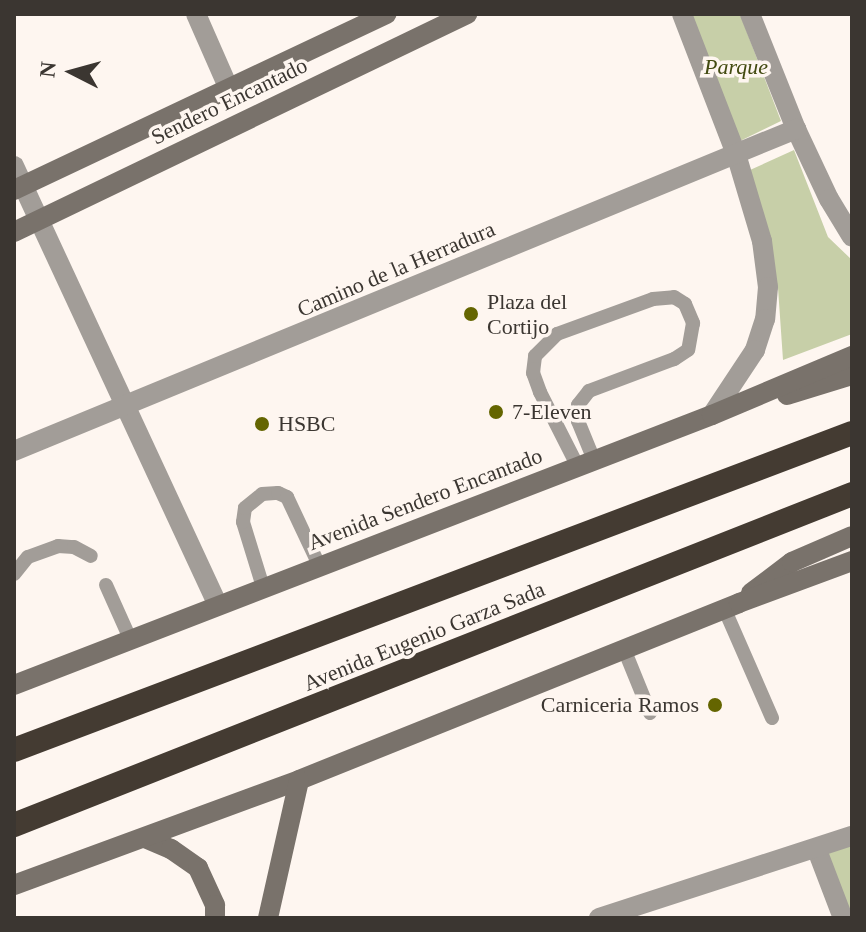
<!DOCTYPE html>
<html>
<head>
<meta charset="utf-8">
<style>
	body { margin:0 }
	#map { position:relative; width:866px; height:932px; overflow:hidden; background:#fef6f0; font-family:"Times New Roman",serif }
	div>[style] { position:absolute }
	.green>* { inset:0; background:#c7cfa8 }
	.lane>* { height:14px; margin:-7px; padding:0 7px; transform-origin:7px; border-radius:7px; background:#a29d98 }
	.street>* { height:20px; margin:-10px; padding:0 10px; transform-origin:10px; border-radius:10px; background:#a29d98 }
	.secondary>* { height:20px; margin:-10px; padding:0 10px; transform-origin:10px; border-radius:10px; background:#79726b }
	.highway>* { height:24px; margin:-12px; padding:0 12px; transform-origin:12px; border-radius:12px; background:#443b32 }
	.dots>* { width:22px; height:22px; translate:-50% -50%; box-sizing:border-box; border:4px solid #fef6f0; border-radius:50% }
	span { translate:-50% -50%; white-space:nowrap; text-align:center; line-height:1.15; -webkit-text-stroke:7px #fef6f0; paint-order:stroke }
	.park-label { font-size:22px; color:#434b11; font-style:italic }
	.street-label { font-size:22px; color:#3b3631 }
	.poi-label { font-size:22px; color:#3b3631 }
	.left { translate:0 -50%; text-align:left }
	.right { translate:-100% -50%; text-align:right }
	.frame { position:absolute; inset:0; border:16px solid #3b3631; pointer-events:none }
	.north { position:absolute; left:32px; top:32px; width:80px; height:80px; -webkit-text-stroke:6px #fef6f0; paint-order:stroke; rotate:276deg; font-size:22px; font-weight:700; line-height:32px; text-align:center; color:#3b3631 }
	.north::after { content:''; display:block; margin:auto; width:28px; height:36px; background:#3b3631; clip-path:polygon(50% 0,100% 100%,50% 72%,0 100%) }
</style>
</head>
<body>
<div id="map">
	<div class="green">
		<i style="clip-path:polygon(691px 14px,740px 14px,781px 121px,740px 141px)"></i>
		<i style="clip-path:polygon(794px 150px,828px 237px,852px 260px,852px 334px,783px 360px,778px 288px,750px 170px)"></i>
		<i style="clip-path:polygon(852px 836px,852px 918px,817px 850px)"></i>
	</div>
	<div class="lane">
		<i style="left:578px;top:467px;width:84px;rotate:-116.9deg"></i>
		<i style="left:540px;top:392px;width:20px;rotate:-110deg"></i>
		<i style="left:533px;top:373px;width:17px;rotate:-83deg"></i>
		<i style="left:535px;top:356px;width:31px;rotate:-45deg"></i>
		<i style="left:557px;top:334px;width:102px;rotate:-20deg"></i>
		<i style="left:653px;top:299px;width:21px;rotate:-5deg"></i>
		<i style="left:674px;top:297px;width:13px;rotate:32deg"></i>
		<i style="left:685px;top:304px;width:21px;rotate:67deg"></i>
		<i style="left:693px;top:323px;width:27px;rotate:100deg"></i>
		<i style="left:688px;top:350px;width:17px;rotate:147deg"></i>
		<i style="left:674px;top:359px;width:91px;rotate:159.4deg"></i>
		<i style="left:589px;top:391px;width:18px;rotate:128deg"></i>
		<i style="left:578px;top:405px;width:16px;rotate:90deg"></i>
		<i style="left:578px;top:421px;width:42px;rotate:67.7deg"></i>
		<i style="left:14px;top:574px;width:22px;rotate:-51deg"></i>
		<i style="left:28px;top:557px;width:32px;rotate:-20deg"></i>
		<i style="left:58px;top:546px;width:16px;rotate:4deg"></i>
		<i style="left:74px;top:547px;width:19px;rotate:28deg"></i>
		<i style="left:106px;top:585px;width:61px;rotate:65.9deg"></i>
		<i style="left:263px;top:587px;width:68px;rotate:-107.1deg"></i>
		<i style="left:243px;top:522px;width:14px;rotate:-82deg"></i>
		<i style="left:245px;top:508px;width:22px;rotate:-39deg"></i>
		<i style="left:262px;top:494px;width:16px;rotate:-4deg"></i>
		<i style="left:278px;top:493px;width:10px;rotate:24deg"></i>
		<i style="left:287px;top:497px;width:75px;rotate:64.8deg"></i>
		<i style="left:724px;top:608px;width:120px;rotate:66.4deg"></i>
		<i style="left:624px;top:649px;width:69px;rotate:67.9deg"></i>
	</div>
	<div class="street">
		<i style="left:196px;top:14px;width:80px;rotate:66.3deg"></i>
		<i style="left:682px;top:14px;width:150px;rotate:68.9deg"></i>
		<i style="left:736px;top:154px;width:91px;rotate:73.4deg"></i>
		<i style="left:762px;top:241px;width:46px;rotate:82.6deg"></i>
		<i style="left:768px;top:287px;width:32px;rotate:95deg"></i>
		<i style="left:765px;top:319px;width:33px;rotate:108deg"></i>
		<i style="left:755px;top:350px;width:78px;rotate:123.5deg"></i>
		<i style="left:750px;top:14px;width:124px;rotate:68.2deg"></i>
		<i style="left:796px;top:129px;width:77px;rotate:64.8deg"></i>
		<i style="left:829px;top:199px;width:44px;rotate:58.8deg"></i>
		<i style="left:14px;top:166px;width:483px;rotate:65.1deg"></i>
		<i style="left:14px;top:451px;width:846px;rotate:-22.38deg"></i>
		<i style="left:817px;top:850px;width:73px;rotate:69.1deg"></i>
		<i style="left:599px;top:918px;width:266px;rotate:-18deg"></i>
	</div>
	<div class="secondary">
		<i style="left:14px;top:190px;width:412px;rotate:-25.3deg"></i>
		<i style="left:14px;top:232px;width:503px;rotate:-25.7deg"></i>
		<i style="left:787px;top:395px;width:68px;rotate:-17.1deg"></i>
		<i style="left:751px;top:593px;width:51px;rotate:-37.1deg"></i>
		<i style="left:792px;top:562px;width:65px;rotate:-23.4deg"></i>
		<i style="left:14px;top:685px;width:748px;rotate:-21.15deg"></i>
		<i style="left:712px;top:415px;width:152px;rotate:-22.9deg"></i>
		<i style="left:145px;top:838px;width:28px;rotate:23deg"></i>
		<i style="left:171px;top:849px;width:33px;rotate:35deg"></i>
		<i style="left:198px;top:868px;width:41px;rotate:65.3deg"></i>
		<i style="left:215px;top:905px;width:13px;rotate:90deg"></i>
		<i style="left:14px;top:885px;width:304px;rotate:-20.2deg"></i>
		<i style="left:299px;top:780px;width:474px;rotate:-21.9deg"></i>
		<i style="left:739px;top:603px;width:121px;rotate:-20.4deg"></i>
		<i style="left:268px;top:918px;width:141px;rotate:-77.3deg"></i>
	</div>
	<div class="highway">
		<i style="left:14px;top:750px;width:896px;rotate:-20.72deg"></i>
		<i style="left:14px;top:825px;width:901px;rotate:-21.55deg"></i>
	</div>
	<div class="dots">
		<i style="left:471px;top:314px;background:#646500"></i>
		<i style="left:496px;top:412px;background:#646500"></i>
		<i style="left:262px;top:424px;background:#646500"></i>
		<i style="left:715px;top:705px;background:#646500"></i>
	</div>
	<div class="park-label">
		<span style="left:736px;top:67px">Parque</span>
	</div>
	<div class="street-label">
		<span style="left:229px;top:101px;rotate:-26deg">Sendero Encantado</span>
		<span style="left:396px;top:269px;rotate:-23deg">Camino de la Herradura</span>
		<span style="left:425px;top:499px;rotate:-21deg">Avenida Sendero Encantado</span>
		<span style="left:424px;top:636px;rotate:-22deg">Avenida Eugenio Garza Sada</span>
	</div>
	<div class="poi-label">
		<span class="left" style="left:487px;top:314px">Plaza del<br>Cortijo</span>
		<span class="left" style="left:512px;top:412px">7-Eleven</span>
		<span class="left" style="left:278px;top:424px">HSBC</span>
		<span class="right" style="left:699px;top:705px">Carniceria Ramos</span>
	</div>
	<div class="frame"></div>
	<div class="north">N</div>
</div>
</body>
</html>
